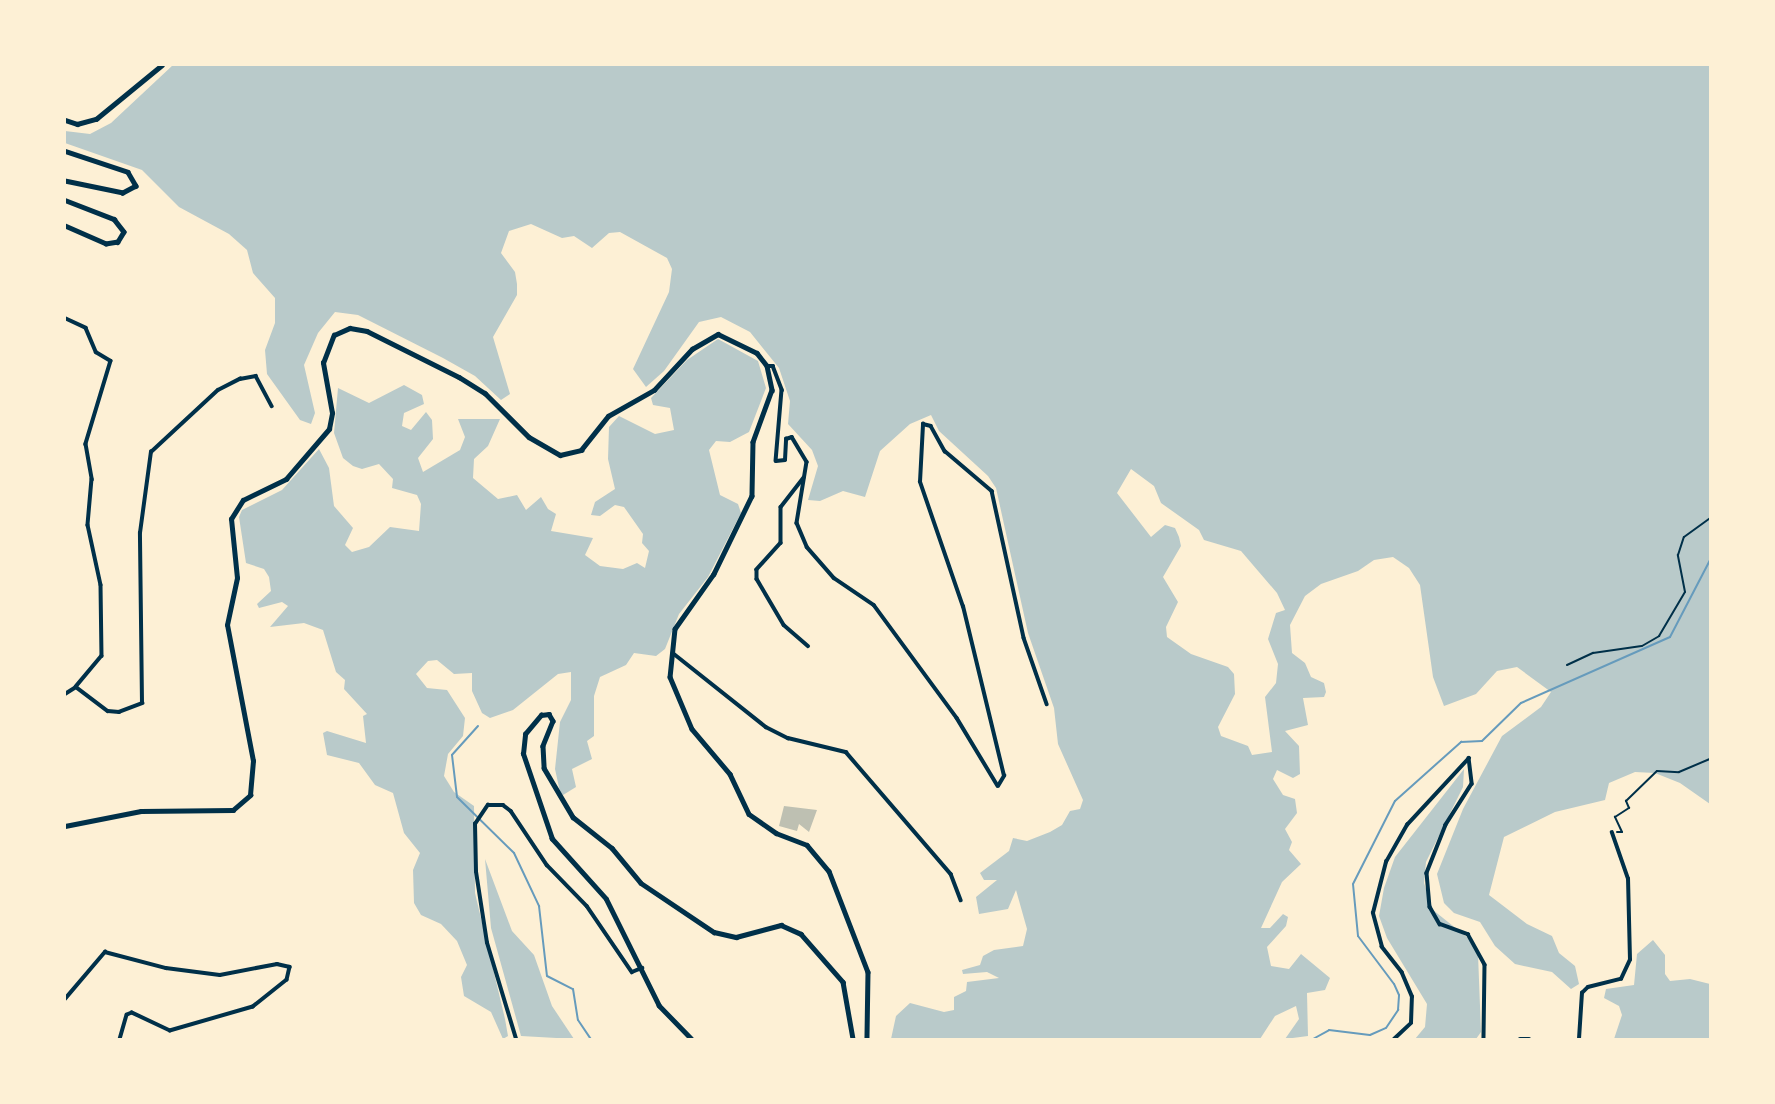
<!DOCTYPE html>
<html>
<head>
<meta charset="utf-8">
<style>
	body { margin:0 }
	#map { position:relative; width:1775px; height:1104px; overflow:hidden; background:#fdf0d5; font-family:"Open Sans",sans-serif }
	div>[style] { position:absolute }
	.green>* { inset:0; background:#b9caca }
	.stream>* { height:2px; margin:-1px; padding:0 1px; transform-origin:1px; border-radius:1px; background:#669bbc }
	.building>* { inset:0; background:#bec0b2 }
	.path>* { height:2px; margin:-1px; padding:0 1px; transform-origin:1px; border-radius:1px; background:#003049 }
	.minor>* { height:3.5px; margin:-1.75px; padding:0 1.75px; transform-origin:1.75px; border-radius:1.75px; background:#003049 }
	.tertiary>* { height:4.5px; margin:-2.25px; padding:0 2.25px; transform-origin:2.25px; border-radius:2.25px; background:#003049 }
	span { translate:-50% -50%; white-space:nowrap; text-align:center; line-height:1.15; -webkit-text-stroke:5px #fdf0d5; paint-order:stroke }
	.frame { position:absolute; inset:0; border:66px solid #fdf0d5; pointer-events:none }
</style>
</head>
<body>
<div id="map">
	<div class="green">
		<i style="clip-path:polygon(evenodd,173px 65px,1710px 65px,1710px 804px,1680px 783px,1655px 773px,1635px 772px,1609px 783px,1605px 800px,1555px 812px,1504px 837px,1489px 895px,1527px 924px,1552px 936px,1559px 953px,1575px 966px,1579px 984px,1571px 989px,1552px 972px,1515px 964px,1495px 946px,1480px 922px,1454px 913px,1444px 903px,1437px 874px,1463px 809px,1502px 736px,1541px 707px,1551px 692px,1517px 667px,1497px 671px,1476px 694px,1444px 706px,1433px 677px,1420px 585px,1409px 568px,1393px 557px,1374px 560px,1358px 571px,1321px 584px,1305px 596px,1290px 625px,1292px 653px,1305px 663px,1311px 677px,1324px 683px,1326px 692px,1324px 697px,1303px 698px,1308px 725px,1285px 731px,1299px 746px,1300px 774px,1293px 778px,1277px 770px,1273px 779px,1283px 795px,1295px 799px,1297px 813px,1285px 829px,1292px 842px,1289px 850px,1301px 864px,1282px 882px,1261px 928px,1270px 928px,1283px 914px,1288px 917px,1286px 926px,1267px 947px,1271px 966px,1289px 969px,1301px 954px,1330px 978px,1325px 990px,1307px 993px,1308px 1036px,1285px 1039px,1299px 1019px,1296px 1006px,1275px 1016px,1260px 1039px,891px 1039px,896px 1016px,910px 1003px,944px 1012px,954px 1010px,954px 997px,966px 991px,967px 982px,999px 978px,987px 972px,963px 974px,962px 970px,980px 965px,983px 956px,994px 950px,1023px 946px,1027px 929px,1016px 890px,1008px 909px,979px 914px,976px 897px,997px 880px,984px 880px,980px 873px,1009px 851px,1013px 838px,1027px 841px,1050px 832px,1062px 825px,1070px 811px,1080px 809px,1083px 800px,1058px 744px,1054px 708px,1028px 633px,996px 488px,988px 476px,939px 431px,931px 415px,910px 424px,880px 451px,865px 497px,843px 491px,820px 501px,808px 500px,818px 466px,812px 450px,788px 424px,790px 401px,779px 368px,750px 332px,721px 317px,699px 322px,664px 371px,646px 387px,633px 369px,669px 292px,672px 269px,667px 258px,620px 232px,609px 233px,592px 248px,574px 236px,562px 238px,531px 224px,509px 231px,501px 253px,515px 272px,517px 284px,517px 295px,493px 337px,510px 394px,501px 400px,475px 376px,443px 358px,358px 315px,335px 312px,318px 333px,304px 365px,315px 413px,311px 424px,300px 420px,267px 374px,265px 350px,275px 323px,275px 298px,253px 273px,247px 250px,229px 234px,179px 207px,142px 170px,65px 143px,65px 131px,90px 134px,111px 123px,173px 65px,1131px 469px,1154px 486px,1161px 503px,1199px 530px,1204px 540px,1241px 551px,1277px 593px,1285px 610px,1276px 613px,1268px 639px,1278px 664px,1276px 683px,1265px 697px,1272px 752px,1252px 755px,1248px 746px,1221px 736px,1218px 727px,1235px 694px,1234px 674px,1228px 667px,1191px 654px,1167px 637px,1166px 627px,1178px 602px,1163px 577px,1181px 546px,1179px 537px,1175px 528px,1165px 525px,1151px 537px,1117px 493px,1131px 469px)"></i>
		<i style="clip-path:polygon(718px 339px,758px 361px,766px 388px,749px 432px,730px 442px,716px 441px,709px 450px,720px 495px,738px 504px,741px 513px,708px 577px,679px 614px,665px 649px,656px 656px,634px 653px,626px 665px,600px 677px,594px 696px,594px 736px,587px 741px,592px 759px,572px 769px,576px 787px,563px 795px,560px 792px,555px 769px,560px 722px,571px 700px,571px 672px,558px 674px,513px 710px,490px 718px,482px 713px,472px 691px,472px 673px,454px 674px,437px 660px,428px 661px,416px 674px,427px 688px,447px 690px,465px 718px,463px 736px,448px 754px,444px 776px,454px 792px,474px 806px,475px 893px,505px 1019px,508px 1036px,503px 1039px,491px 1012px,464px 996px,461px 977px,467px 965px,457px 941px,441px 924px,421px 915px,414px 903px,413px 870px,420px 853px,404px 833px,393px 793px,375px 785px,359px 763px,327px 755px,323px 733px,327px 731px,366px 743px,363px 716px,367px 714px,344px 689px,345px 680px,336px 672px,323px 630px,304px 623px,270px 627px,288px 606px,282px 602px,259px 608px,257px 604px,271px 591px,269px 577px,264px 569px,246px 563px,239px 517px,242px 510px,282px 490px,319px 449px,329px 468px,334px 506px,353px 528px,345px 545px,352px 552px,369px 547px,390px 527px,419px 531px,421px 504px,417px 495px,392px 488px,393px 479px,379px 464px,362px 469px,353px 466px,343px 458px,334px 433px,338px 388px,369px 403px,404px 385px,422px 395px,424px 404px,404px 413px,402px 426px,411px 430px,426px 412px,432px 420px,433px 439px,418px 458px,423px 472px,460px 450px,465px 437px,458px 419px,500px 419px,488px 446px,474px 459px,473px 478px,498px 499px,517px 495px,526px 510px,541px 497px,548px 509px,556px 514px,551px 531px,593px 538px,585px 555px,600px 566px,623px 569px,637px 563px,645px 568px,649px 551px,642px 543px,643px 534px,624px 507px,615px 505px,600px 516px,591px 515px,595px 502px,615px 489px,608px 459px,609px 427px,619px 416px,655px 434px,674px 430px,670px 408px,653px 405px,651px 398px,687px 360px)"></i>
		<i style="clip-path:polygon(1464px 769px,1463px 787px,1426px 862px,1424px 883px,1433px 910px,1468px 938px,1478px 954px,1481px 1032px,1476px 1039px,1415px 1039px,1425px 1027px,1427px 1004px,1387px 938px,1379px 916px,1384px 888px,1395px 857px)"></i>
		<i style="clip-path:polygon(485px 859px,512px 931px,534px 955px,552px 1006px,574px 1039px,521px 1036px,491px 928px)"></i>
		<i style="clip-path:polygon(1653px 940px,1665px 955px,1665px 974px,1670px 981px,1690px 979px,1710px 984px,1710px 1039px,1614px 1039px,1622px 1015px,1619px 1006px,1604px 998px,1606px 989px,1634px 985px,1637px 954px)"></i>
	</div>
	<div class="stream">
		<i style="left:478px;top:726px;width:39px;rotate:132deg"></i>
		<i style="left:452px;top:755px;width:42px;rotate:83.2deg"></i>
		<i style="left:457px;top:797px;width:80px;rotate:44.5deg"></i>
		<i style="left:514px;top:853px;width:59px;rotate:64.7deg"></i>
		<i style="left:539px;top:906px;width:70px;rotate:83.5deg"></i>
		<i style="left:547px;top:976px;width:29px;rotate:27deg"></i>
		<i style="left:573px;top:989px;width:31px;rotate:81deg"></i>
		<i style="left:578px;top:1020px;width:23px;rotate:56deg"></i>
		<i style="left:1313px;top:1039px;width:18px;rotate:-29deg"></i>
		<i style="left:1329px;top:1030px;width:41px;rotate:7deg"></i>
		<i style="left:1370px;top:1035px;width:17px;rotate:-24deg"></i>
		<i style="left:1386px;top:1028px;width:22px;rotate:-56deg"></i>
		<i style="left:1398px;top:1010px;width:15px;rotate:-86deg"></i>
		<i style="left:1399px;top:995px;width:12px;rotate:-114deg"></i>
		<i style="left:1394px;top:984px;width:60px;rotate:-126.9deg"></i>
		<i style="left:1358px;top:936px;width:52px;rotate:-95.5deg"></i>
		<i style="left:1353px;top:884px;width:93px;rotate:-63.2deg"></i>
		<i style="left:1395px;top:801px;width:89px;rotate:-41.8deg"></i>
		<i style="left:1461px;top:742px;width:21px;rotate:-3deg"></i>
		<i style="left:1482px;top:741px;width:54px;rotate:-44.3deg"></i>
		<i style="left:1521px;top:703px;width:163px;rotate:-23.9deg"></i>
		<i style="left:1670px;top:637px;width:87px;rotate:-62.5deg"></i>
	</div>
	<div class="building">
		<i style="clip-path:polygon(784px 806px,817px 810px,809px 832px,799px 824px,797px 831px,779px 826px)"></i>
	</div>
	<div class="path">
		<i style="left:1567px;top:665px;width:29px;rotate:-25deg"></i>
		<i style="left:1593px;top:653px;width:49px;rotate:-8.1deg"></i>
		<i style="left:1642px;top:646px;width:20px;rotate:-30deg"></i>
		<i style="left:1659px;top:636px;width:51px;rotate:-59.4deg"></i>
		<i style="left:1685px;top:592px;width:38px;rotate:-101deg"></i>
		<i style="left:1678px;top:555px;width:19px;rotate:-72deg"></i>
		<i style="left:1684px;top:537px;width:32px;rotate:-36deg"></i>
		<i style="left:1617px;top:832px;width:5px"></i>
		<i style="left:1622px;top:832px;width:17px;rotate:-115deg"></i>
		<i style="left:1615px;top:817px;width:17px;rotate:-33deg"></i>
		<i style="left:1629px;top:808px;width:8px;rotate:-113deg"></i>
		<i style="left:1626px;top:801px;width:43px;rotate:-44.1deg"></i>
		<i style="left:1657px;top:771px;width:22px;rotate:3deg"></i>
		<i style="left:1679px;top:772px;width:34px;rotate:-23deg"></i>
	</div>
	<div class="minor">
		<i style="left:65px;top:318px;width:23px;rotate:25deg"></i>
		<i style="left:86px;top:328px;width:26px;rotate:67deg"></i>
		<i style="left:96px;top:352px;width:17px;rotate:31deg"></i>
		<i style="left:111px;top:361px;width:87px;rotate:106.8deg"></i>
		<i style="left:86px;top:444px;width:36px;rotate:80deg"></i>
		<i style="left:92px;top:479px;width:46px;rotate:95deg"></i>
		<i style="left:88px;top:525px;width:61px;rotate:77.8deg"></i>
		<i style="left:101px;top:585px;width:71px;rotate:89.2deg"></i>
		<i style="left:102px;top:656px;width:40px;rotate:130deg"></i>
		<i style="left:767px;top:366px;width:6px"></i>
		<i style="left:773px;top:366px;width:26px;rotate:69deg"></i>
		<i style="left:782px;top:390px;width:71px;rotate:94.8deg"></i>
		<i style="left:776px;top:461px;width:9px;rotate:-6deg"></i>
		<i style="left:785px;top:460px;width:21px;rotate:-87deg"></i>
		<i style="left:786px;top:439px;width:6px;rotate:-18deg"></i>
		<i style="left:792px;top:437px;width:29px;rotate:59deg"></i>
		<i style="left:807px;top:462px;width:62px;rotate:99.3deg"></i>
		<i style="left:797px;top:523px;width:26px;rotate:67deg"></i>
		<i style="left:807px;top:547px;width:41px;rotate:48.9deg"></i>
		<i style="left:834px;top:578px;width:48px;rotate:34deg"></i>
		<i style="left:874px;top:605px;width:140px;rotate:53.7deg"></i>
		<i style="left:957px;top:718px;width:79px;rotate:58.9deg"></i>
		<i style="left:998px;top:786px;width:12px;rotate:-59deg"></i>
		<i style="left:1004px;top:776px;width:174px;rotate:-103.6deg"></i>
		<i style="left:963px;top:607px;width:132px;rotate:-109deg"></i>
		<i style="left:920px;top:482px;width:58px;rotate:-87deg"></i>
		<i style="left:923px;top:424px;width:8px;rotate:14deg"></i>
		<i style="left:931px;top:426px;width:29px;rotate:61deg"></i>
		<i style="left:945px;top:451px;width:62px;rotate:40.4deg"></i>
		<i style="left:992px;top:491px;width:150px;rotate:77.7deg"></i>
		<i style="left:1024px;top:638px;width:70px;rotate:70.8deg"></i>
		<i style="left:804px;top:478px;width:37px;rotate:128deg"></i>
		<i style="left:781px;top:507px;width:36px;rotate:90deg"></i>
		<i style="left:781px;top:543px;width:36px;rotate:132deg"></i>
		<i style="left:757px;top:570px;width:9px;rotate:90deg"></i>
		<i style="left:757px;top:579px;width:53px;rotate:59.6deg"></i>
		<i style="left:784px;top:625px;width:32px;rotate:41deg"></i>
		<i style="left:673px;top:653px;width:119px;rotate:38.5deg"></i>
		<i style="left:766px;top:727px;width:25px;rotate:27deg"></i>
		<i style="left:788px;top:738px;width:60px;rotate:13.6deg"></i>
		<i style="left:846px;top:752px;width:161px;rotate:49.3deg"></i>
		<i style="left:951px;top:874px;width:28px;rotate:69deg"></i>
		<i style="left:65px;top:694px;width:13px;rotate:-32deg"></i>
		<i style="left:76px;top:687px;width:40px;rotate:37deg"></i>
		<i style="left:108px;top:711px;width:11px;rotate:5deg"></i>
		<i style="left:119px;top:712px;width:25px;rotate:-21deg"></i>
		<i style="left:142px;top:703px;width:170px;rotate:-90.7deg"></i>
		<i style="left:140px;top:533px;width:82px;rotate:-82.3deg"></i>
		<i style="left:151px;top:452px;width:91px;rotate:-42.8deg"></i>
		<i style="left:218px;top:390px;width:25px;rotate:-27deg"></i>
		<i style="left:240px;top:379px;width:16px;rotate:-11deg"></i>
		<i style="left:256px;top:376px;width:34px;rotate:62deg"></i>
		<i style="left:65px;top:999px;width:62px;rotate:-49.6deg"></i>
		<i style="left:105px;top:952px;width:63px;rotate:14.7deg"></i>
		<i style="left:166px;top:968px;width:54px;rotate:7.4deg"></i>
		<i style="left:220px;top:975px;width:58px;rotate:-10.9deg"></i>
		<i style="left:277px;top:964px;width:13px;rotate:13deg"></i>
		<i style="left:290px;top:967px;width:13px;rotate:103deg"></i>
		<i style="left:287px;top:980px;width:43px;rotate:141.5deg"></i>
		<i style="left:253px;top:1007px;width:86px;rotate:163.9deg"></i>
		<i style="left:170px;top:1031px;width:42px;rotate:-154.7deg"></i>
		<i style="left:132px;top:1013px;width:5px;rotate:158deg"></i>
		<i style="left:127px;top:1015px;width:25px;rotate:106deg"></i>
		<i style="left:516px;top:1039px;width:100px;rotate:-106.8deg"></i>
		<i style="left:487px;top:943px;width:72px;rotate:-98.8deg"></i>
		<i style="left:476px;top:872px;width:48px;rotate:-91.2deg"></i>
		<i style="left:475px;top:824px;width:23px;rotate:-56deg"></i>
		<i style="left:488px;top:805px;width:15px"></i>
		<i style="left:503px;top:805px;width:10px;rotate:37deg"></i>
		<i style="left:511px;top:811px;width:65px;rotate:56.3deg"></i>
		<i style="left:547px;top:865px;width:57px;rotate:45.7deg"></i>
		<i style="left:587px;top:906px;width:80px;rotate:55.7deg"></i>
		<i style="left:632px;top:972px;width:11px;rotate:-22deg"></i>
		<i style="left:1394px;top:1039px;width:23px;rotate:-43deg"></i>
		<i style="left:1411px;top:1023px;width:26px;rotate:-88deg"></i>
		<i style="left:1412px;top:997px;width:26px;rotate:-113deg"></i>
		<i style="left:1402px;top:973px;width:33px;rotate:-128deg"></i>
		<i style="left:1382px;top:947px;width:35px;rotate:-105deg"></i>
		<i style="left:1373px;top:913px;width:53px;rotate:-75.7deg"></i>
		<i style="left:1386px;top:862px;width:43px;rotate:-60.4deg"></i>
		<i style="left:1407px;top:825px;width:91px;rotate:-47.2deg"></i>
		<i style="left:1469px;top:758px;width:26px;rotate:83deg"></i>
		<i style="left:1472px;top:784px;width:49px;rotate:122.4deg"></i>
		<i style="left:1446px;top:825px;width:52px;rotate:111.6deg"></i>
		<i style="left:1427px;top:873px;width:34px;rotate:85deg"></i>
		<i style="left:1430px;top:907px;width:20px;rotate:60deg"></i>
		<i style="left:1440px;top:924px;width:30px;rotate:20deg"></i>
		<i style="left:1468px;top:934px;width:35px;rotate:61deg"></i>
		<i style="left:1485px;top:965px;width:74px;rotate:90.8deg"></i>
		<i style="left:1520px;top:1039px;width:9px"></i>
		<i style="left:1579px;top:1039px;width:46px;rotate:-86.3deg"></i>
		<i style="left:1582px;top:993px;width:8px;rotate:-45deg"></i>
		<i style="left:1588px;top:987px;width:34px;rotate:-14deg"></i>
		<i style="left:1621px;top:979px;width:21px;rotate:-65deg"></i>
		<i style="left:1630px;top:960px;width:81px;rotate:-91.4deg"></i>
		<i style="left:1628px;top:879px;width:49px;rotate:-109.2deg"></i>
	</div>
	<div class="tertiary">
		<i style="left:65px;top:120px;width:13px;rotate:18deg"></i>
		<i style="left:77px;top:124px;width:20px;rotate:-15deg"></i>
		<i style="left:96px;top:119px;width:85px;rotate:-39.3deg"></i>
		<i style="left:65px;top:151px;width:66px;rotate:18.4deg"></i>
		<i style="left:128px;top:172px;width:16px;rotate:60deg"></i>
		<i style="left:136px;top:186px;width:15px;rotate:152deg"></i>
		<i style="left:123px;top:193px;width:59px;rotate:-168.3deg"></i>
		<i style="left:65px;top:200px;width:53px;rotate:21.2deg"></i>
		<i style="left:114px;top:219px;width:16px;rotate:52deg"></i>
		<i style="left:124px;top:232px;width:12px;rotate:121deg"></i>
		<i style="left:118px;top:242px;width:12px;rotate:171deg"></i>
		<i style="left:106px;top:244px;width:45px;rotate:-156.3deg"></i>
		<i style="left:65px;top:826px;width:77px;rotate:-11.2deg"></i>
		<i style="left:141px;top:811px;width:92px;rotate:-0.6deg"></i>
		<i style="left:233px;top:810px;width:23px;rotate:-41deg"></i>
		<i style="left:250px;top:795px;width:34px;rotate:-85deg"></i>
		<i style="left:253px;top:761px;width:138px;rotate:-100.8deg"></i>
		<i style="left:227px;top:625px;width:48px;rotate:-78deg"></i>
		<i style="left:237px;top:578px;width:59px;rotate:-95.8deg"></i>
		<i style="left:231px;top:519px;width:22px;rotate:-58deg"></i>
		<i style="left:243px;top:500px;width:48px;rotate:-26deg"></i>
		<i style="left:286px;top:479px;width:66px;rotate:-49.3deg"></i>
		<i style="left:329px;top:429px;width:16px;rotate:-79deg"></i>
		<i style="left:332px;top:413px;width:51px;rotate:-100.2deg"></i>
		<i style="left:323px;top:363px;width:30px;rotate:-69deg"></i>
		<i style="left:334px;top:335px;width:17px;rotate:-24deg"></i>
		<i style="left:350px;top:328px;width:17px;rotate:10deg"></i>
		<i style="left:367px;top:331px;width:103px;rotate:26.6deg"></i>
		<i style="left:459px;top:377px;width:31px;rotate:32deg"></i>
		<i style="left:485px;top:393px;width:62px;rotate:45deg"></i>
		<i style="left:529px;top:437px;width:36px;rotate:30deg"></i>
		<i style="left:560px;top:455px;width:22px;rotate:-13deg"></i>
		<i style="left:581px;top:450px;width:43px;rotate:-51.5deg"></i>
		<i style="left:608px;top:416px;width:53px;rotate:-29.5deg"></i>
		<i style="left:654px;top:390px;width:56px;rotate:-47.2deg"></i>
		<i style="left:692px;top:349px;width:30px;rotate:-30deg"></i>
		<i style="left:718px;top:334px;width:43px;rotate:26deg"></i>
		<i style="left:757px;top:353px;width:16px;rotate:52deg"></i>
		<i style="left:767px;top:366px;width:25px;rotate:78deg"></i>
		<i style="left:772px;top:390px;width:55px;rotate:110.1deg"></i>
		<i style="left:753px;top:442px;width:54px;rotate:91.1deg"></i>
		<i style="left:752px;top:496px;width:87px;rotate:116deg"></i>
		<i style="left:714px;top:574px;width:67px;rotate:125.3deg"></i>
		<i style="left:675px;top:629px;width:48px;rotate:95.9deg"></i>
		<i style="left:670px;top:677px;width:56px;rotate:67.1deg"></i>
		<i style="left:692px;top:729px;width:59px;rotate:49.8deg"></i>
		<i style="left:730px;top:774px;width:44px;rotate:64.6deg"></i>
		<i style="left:749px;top:814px;width:33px;rotate:35deg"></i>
		<i style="left:776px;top:833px;width:33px;rotate:21deg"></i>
		<i style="left:807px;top:845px;width:34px;rotate:50deg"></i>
		<i style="left:829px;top:871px;width:108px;rotate:68.9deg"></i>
		<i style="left:868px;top:972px;width:67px;rotate:90.9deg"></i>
		<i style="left:691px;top:1039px;width:46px;rotate:-134.1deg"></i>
		<i style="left:659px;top:1006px;width:119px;rotate:-116.4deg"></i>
		<i style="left:606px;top:899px;width:81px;rotate:-132deg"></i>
		<i style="left:552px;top:839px;width:90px;rotate:-108.8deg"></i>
		<i style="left:523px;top:754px;width:20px;rotate:-84deg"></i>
		<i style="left:525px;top:734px;width:25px;rotate:-50deg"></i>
		<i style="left:541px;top:715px;width:8px;rotate:-7deg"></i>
		<i style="left:549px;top:714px;width:8px;rotate:60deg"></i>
		<i style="left:553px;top:721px;width:27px;rotate:112deg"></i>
		<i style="left:543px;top:746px;width:22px;rotate:87deg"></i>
		<i style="left:544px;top:768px;width:57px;rotate:59.4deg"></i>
		<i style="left:573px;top:817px;width:50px;rotate:38.5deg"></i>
		<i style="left:612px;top:848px;width:45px;rotate:50.4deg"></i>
		<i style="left:641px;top:883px;width:88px;rotate:33.9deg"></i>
		<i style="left:714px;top:932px;width:23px;rotate:13deg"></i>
		<i style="left:736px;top:937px;width:47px;rotate:-14.9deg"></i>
		<i style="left:781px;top:925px;width:22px;rotate:24deg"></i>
		<i style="left:801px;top:934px;width:64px;rotate:48.8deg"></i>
		<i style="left:843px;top:982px;width:58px;rotate:80deg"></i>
	</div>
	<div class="frame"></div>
</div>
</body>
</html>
